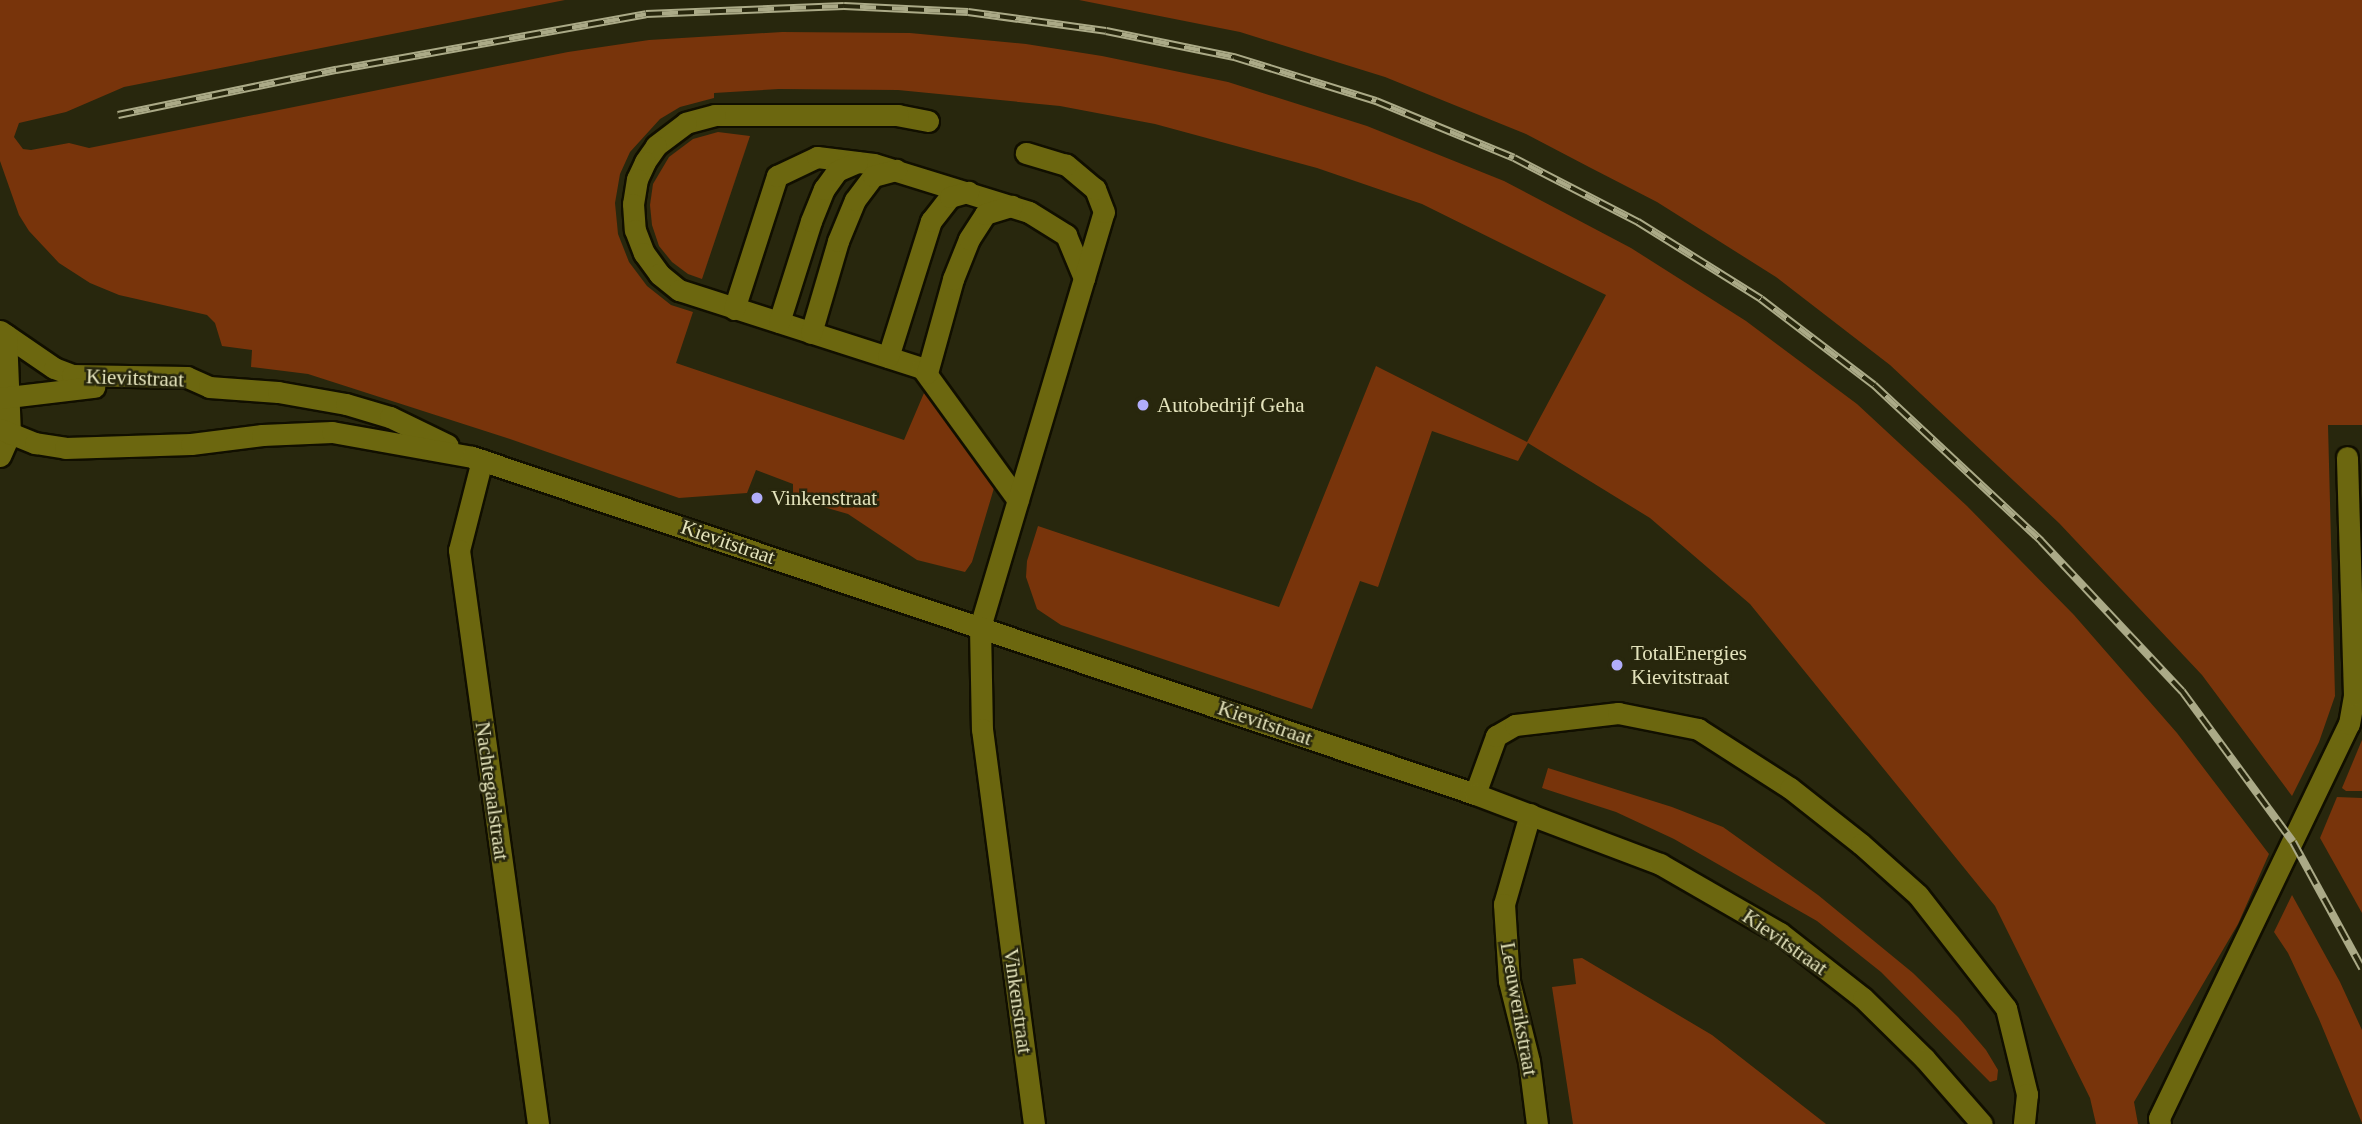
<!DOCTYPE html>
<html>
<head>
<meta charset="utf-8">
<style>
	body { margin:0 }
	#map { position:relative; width:2362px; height:1124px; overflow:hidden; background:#28270d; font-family:Georgia,serif }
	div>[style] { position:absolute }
	.green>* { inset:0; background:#78340b }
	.roads { filter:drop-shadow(2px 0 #110f00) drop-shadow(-2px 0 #110f00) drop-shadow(0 2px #110f00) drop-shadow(0 -2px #110f00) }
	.lane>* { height:21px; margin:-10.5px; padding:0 10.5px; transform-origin:10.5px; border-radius:10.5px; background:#6c670f }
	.street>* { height:21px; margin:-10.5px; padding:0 10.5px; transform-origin:10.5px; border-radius:10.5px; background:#6c670f }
	.secondary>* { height:21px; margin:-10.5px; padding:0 10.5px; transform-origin:10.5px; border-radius:10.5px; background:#6c670f }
	.rail>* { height:8px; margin-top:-4px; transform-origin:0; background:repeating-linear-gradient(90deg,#28270d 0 16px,#abaa87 0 32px); box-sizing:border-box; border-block:2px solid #abaa87 }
	.dots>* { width:19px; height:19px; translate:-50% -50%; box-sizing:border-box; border:4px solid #28270d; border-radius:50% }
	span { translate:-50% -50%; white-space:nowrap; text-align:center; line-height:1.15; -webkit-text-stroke:5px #28270d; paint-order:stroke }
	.street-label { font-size:21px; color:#e3e2bb }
	.poi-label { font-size:21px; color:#e3e2bb }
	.left { translate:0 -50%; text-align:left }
</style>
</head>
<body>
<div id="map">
	<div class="green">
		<i style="clip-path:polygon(0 0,565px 0,124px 87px,66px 112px,19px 123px,14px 137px,23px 149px,31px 150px,69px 143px,89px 148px,568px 52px,649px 40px,782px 32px,910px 33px,1026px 44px,1102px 56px,1228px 82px,1367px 126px,1504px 181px,1631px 248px,1746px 321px,1857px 404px,1967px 506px,2074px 615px,2177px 733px,2269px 854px,2238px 924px,2134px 1102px,2138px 1124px,2096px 1124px,2090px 1098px,1995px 906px,1750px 604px,1650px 518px,1528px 443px,1518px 461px,1432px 431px,1378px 587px,1360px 581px,1312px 709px,1061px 625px,1037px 609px,1026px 577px,1027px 561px,1038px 526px,1279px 607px,1376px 366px,1527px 442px,1606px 295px,1422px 204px,1317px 168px,1155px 124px,1060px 106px,898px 90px,779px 89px,714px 93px,714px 98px,680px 107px,660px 119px,630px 152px,620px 174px,615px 203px,618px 234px,629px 262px,647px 286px,671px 305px,693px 312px,676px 363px,904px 440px,924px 393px,997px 478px,972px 562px,965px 572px,917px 560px,848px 514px,796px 499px,793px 494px,793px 484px,756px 470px,747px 493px,679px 498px,510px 439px,308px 374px,251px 367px,252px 350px,222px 346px,215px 323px,207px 315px,119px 295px,90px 283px,59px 263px,29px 231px,19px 215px,0 161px)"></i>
		<i style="clip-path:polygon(1079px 0,2362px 0,2362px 425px,2328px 425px,2335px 696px,2319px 742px,2292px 796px,2202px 675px,2059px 523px,1890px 365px,1776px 277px,1657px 202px,1589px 167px,1526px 134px,1385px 77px,1240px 32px)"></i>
		<i style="clip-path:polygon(718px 132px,750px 136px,702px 279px,688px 274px,672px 262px,659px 246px,652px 225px,650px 205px,653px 184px,669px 157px,693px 139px)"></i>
		<i style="clip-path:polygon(2362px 740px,2362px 791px,2346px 791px,2342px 788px)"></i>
		<i style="clip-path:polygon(1548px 768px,1672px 807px,1723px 827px,1818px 895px,1913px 973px,1958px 1017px,1986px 1050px,1998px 1070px,1997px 1080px,1990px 1082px,1881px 972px,1817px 921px,1674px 839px,1616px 812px,1542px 788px)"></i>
		<i style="clip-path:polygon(2337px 797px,2362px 798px,2362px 913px,2320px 838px)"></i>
		<i style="clip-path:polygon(2292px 895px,2340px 982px,2362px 1030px,2362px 1123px,2319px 1019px,2288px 953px,2274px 932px)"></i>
		<i style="clip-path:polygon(1582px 958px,1712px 1035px,1826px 1124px,1573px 1124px,1552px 987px,1576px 984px,1573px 959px)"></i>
	</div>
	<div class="roads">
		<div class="lane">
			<i style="left:928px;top:121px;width:31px;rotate:-169deg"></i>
			<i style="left:898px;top:115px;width:183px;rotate:180deg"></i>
			<i style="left:715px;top:115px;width:30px;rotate:165deg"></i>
			<i style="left:686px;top:123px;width:38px;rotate:143deg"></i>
			<i style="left:656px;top:146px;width:19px;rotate:125deg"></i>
			<i style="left:645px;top:162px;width:19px;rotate:115deg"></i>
			<i style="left:637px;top:179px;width:25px;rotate:99deg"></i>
			<i style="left:633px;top:204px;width:26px;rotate:86deg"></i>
			<i style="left:635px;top:230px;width:25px;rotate:69deg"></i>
			<i style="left:644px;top:253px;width:26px;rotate:54deg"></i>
			<i style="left:659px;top:274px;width:26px;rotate:39deg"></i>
			<i style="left:679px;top:290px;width:255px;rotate:17.8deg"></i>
			<i style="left:922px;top:368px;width:163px;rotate:54deg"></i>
			<i style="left:734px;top:309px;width:140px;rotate:-72.1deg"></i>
			<i style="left:777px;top:176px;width:44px;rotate:-25.4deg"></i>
			<i style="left:817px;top:157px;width:57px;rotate:7deg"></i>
			<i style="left:874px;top:164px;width:162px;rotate:17.2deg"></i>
			<i style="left:1029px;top:212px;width:44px;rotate:31.9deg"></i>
			<i style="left:1066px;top:235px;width:47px;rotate:67.3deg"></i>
			<i style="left:779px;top:322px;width:106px;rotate:-72.4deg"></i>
			<i style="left:811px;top:221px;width:35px;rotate:-68deg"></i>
			<i style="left:824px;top:189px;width:22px;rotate:-54deg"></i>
			<i style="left:837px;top:171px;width:22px;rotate:-24deg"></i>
			<i style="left:811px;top:333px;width:96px;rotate:-73.6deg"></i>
			<i style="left:838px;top:241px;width:44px;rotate:-67.5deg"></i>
			<i style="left:855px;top:200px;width:30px;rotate:-53deg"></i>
			<i style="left:873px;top:176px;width:24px;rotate:-15deg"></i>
			<i style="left:888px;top:357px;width:143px;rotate:-72.5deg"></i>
			<i style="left:931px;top:221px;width:31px;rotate:-52deg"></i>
			<i style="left:950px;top:197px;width:19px;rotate:-16deg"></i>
			<i style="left:927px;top:373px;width:98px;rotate:-74.5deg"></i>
			<i style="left:953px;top:279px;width:43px;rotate:-68.2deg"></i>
			<i style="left:969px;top:239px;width:30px;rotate:-57deg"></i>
			<i style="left:985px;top:214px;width:28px;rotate:-17deg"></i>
			<i style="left:980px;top:627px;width:433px;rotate:-73.4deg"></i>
			<i style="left:1104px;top:212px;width:25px;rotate:-111deg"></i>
			<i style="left:1095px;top:189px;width:38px;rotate:-140deg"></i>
			<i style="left:1066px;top:165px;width:42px;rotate:-163.3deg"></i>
			<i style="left:1475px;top:794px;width:62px;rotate:-70.1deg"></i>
			<i style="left:1496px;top:736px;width:22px;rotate:-30deg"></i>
			<i style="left:1515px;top:725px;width:104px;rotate:-6.6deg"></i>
			<i style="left:1618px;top:713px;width:82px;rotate:11.3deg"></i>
			<i style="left:1698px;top:729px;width:109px;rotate:32.7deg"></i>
			<i style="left:1790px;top:788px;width:90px;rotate:38.3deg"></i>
			<i style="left:1861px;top:844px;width:76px;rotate:41.8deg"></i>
			<i style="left:1918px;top:895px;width:143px;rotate:52.1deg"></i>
			<i style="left:2006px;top:1008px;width:89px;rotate:76.3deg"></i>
			<i style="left:2027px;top:1094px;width:30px;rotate:96deg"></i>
			<i style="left:2160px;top:1124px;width:6px;rotate:-99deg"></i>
			<i style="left:2159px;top:1118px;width:437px;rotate:-64.3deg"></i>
			<i style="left:2349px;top:724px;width:29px;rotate:-80deg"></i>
			<i style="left:2354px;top:695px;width:238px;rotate:-91.7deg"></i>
		</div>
		<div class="street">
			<i style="left:0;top:456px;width:24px;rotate:-66deg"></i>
			<i style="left:482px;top:460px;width:93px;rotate:104.3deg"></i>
			<i style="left:459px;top:550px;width:579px;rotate:82.16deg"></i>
			<i style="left:980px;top:627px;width:102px;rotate:88.9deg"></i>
			<i style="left:982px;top:729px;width:398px;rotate:82.5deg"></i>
			<i style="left:1530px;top:814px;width:94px;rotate:106.1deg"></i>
			<i style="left:1504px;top:904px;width:77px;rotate:86.3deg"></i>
			<i style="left:1509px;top:981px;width:82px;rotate:76deg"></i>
			<i style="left:1529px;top:1061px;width:64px;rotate:82.8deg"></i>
		</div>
		<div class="secondary">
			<i style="left:0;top:331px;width:65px;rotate:34.4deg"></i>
			<i style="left:54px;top:368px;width:19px;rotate:21deg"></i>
			<i style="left:72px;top:375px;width:115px;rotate:1deg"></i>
			<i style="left:187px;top:377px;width:24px;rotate:24deg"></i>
			<i style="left:209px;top:387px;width:69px;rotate:4.1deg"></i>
			<i style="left:278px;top:392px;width:69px;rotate:10deg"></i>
			<i style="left:346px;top:404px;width:46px;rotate:16.5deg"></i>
			<i style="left:390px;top:417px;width:64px;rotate:25.8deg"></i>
			<i style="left:6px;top:335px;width:99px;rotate:87.7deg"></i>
			<i style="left:0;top:398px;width:95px;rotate:-6.7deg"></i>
			<i style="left:0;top:429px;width:38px;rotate:22deg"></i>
			<i style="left:35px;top:443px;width:30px;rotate:9deg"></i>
			<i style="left:65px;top:448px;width:126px;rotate:-1.8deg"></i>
			<i style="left:191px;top:444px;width:72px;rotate:-7.2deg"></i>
			<i style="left:262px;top:435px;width:70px;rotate:-2.5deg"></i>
			<i style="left:332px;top:432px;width:142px;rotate:10.1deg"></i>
			<i style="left:472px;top:457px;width:1058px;rotate:18.57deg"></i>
			<i style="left:1475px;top:794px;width:198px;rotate:20.7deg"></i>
			<i style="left:1660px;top:864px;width:138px;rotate:29.9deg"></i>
			<i style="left:1780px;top:933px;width:105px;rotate:38.1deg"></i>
			<i style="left:1863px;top:998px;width:87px;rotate:44.5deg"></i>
			<i style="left:1925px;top:1059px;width:86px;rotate:48.8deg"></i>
		</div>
	</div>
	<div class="rail">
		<i style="left:118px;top:115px;width:223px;rotate:-11.7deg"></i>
		<i style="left:336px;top:70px;width:315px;rotate:-10.2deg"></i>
		<i style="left:646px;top:14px;width:198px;rotate:-2.3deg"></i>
		<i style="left:844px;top:6px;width:124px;rotate:2.8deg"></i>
		<i style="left:968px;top:12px;width:139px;rotate:7.8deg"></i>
		<i style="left:1106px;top:31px;width:131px;rotate:11.5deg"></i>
		<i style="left:1234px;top:57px;width:149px;rotate:17.2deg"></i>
		<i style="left:1376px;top:101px;width:149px;rotate:22.4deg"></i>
		<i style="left:1514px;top:158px;width:140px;rotate:27.3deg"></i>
		<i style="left:1638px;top:222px;width:145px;rotate:32deg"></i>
		<i style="left:1761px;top:299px;width:142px;rotate:37.3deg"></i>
		<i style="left:1874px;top:385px;width:229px;rotate:43deg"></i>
		<i style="left:2041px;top:541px;width:206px;rotate:46.8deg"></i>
		<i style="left:2182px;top:691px;width:187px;rotate:53.7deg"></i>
		<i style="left:2293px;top:842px;width:144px;rotate:61.3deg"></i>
	</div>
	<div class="dots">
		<i style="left:1143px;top:405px;background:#b1adfa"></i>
		<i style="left:757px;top:498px;background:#b1adfa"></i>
		<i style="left:1617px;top:665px;background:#b1adfa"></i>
	</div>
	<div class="street-label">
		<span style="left:135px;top:378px;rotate:2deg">Kievitstraat</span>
		<span style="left:728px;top:542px;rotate:19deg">Kievitstraat</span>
		<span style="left:1265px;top:723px;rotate:19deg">Kievitstraat</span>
		<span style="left:492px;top:791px;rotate:82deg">Nachtegaalstraat</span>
		<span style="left:1785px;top:942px;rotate:35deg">Kievitstraat</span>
		<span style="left:1018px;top:1001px;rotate:82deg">Vinkenstraat</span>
		<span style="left:1519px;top:1009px;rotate:80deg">Leeuwerikstraat</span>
	</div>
	<div class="poi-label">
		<span class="left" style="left:1157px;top:405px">Autobedrijf Geha</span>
		<span class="left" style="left:771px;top:498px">Vinkenstraat</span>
		<span class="left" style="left:1631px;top:665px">TotalEnergies<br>Kievitstraat</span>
	</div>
</div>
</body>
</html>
